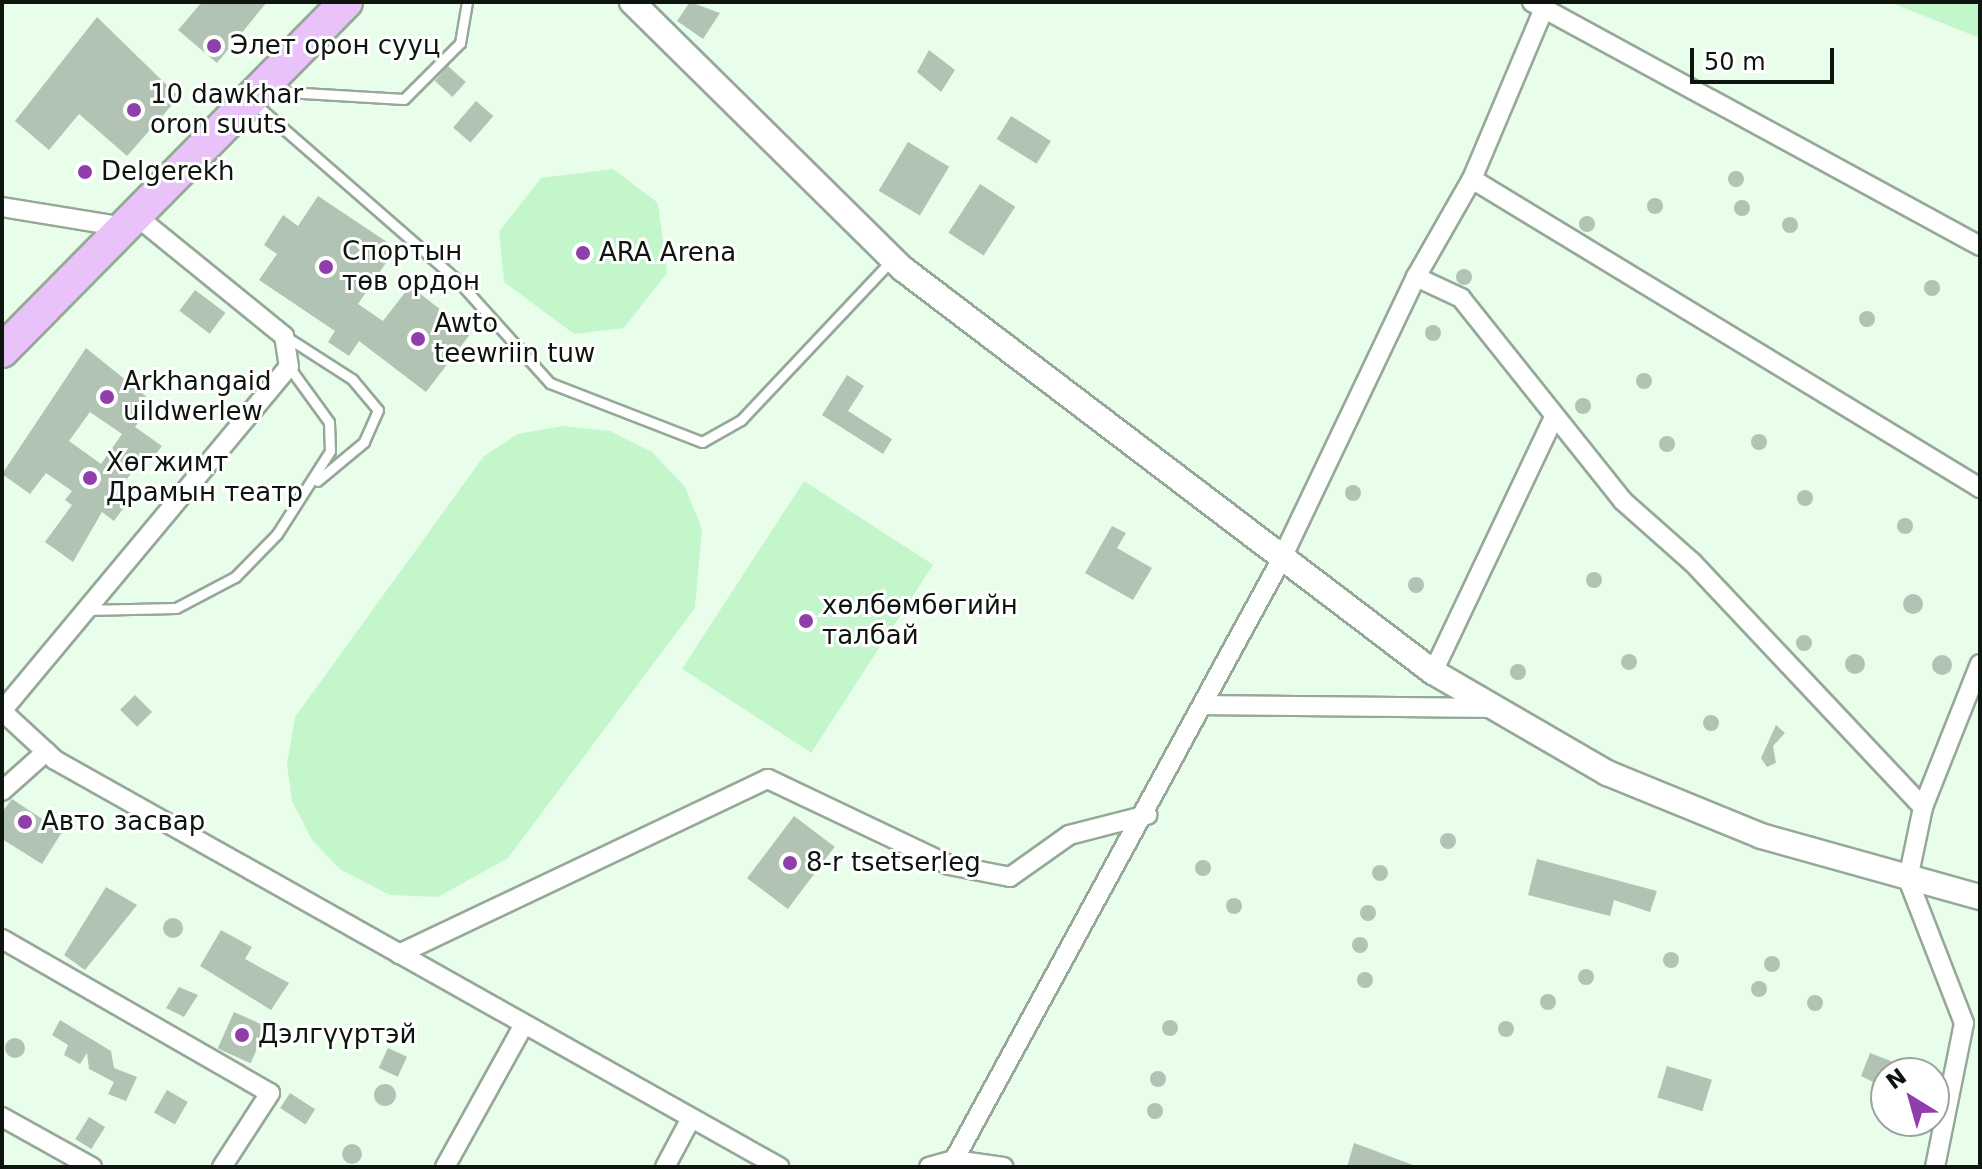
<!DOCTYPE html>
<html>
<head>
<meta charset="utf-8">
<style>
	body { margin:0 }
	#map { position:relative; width:1982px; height:1169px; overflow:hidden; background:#e9fdeb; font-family:"DejaVu Sans",sans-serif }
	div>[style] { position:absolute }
	.green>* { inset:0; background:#c3f7cb; transform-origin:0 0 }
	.building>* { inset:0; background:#b1c4b3; transform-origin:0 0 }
	.round { border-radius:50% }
	.roads { filter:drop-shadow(2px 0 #96a898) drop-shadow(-2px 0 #96a898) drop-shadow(0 2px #96a898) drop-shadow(0 -2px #96a898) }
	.service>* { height:9px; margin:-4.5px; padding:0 4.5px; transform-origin:4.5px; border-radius:4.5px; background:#fff }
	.minor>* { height:18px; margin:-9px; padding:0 9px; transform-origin:9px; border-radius:9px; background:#fff }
	.tertiary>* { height:24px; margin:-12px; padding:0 12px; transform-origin:12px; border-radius:12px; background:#fff }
	.trunk>* { height:32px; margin:-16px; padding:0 16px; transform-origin:16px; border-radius:16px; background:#e8c2f8 }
	.dots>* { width:22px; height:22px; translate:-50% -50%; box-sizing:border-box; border:4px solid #fff; border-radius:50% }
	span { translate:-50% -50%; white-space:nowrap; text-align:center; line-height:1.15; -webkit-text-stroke:6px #fff; paint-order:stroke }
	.poi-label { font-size:26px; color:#0e150f }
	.left { translate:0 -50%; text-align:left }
	.frame { position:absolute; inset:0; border:4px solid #0e150f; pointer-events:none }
	.north { position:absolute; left:1870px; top:1057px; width:80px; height:80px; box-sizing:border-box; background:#fff; border:2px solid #9fa19f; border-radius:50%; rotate:323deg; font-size:22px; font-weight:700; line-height:32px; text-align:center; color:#0e150f }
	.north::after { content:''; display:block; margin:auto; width:28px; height:36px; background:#903eac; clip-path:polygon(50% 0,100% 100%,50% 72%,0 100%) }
	.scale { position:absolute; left:1690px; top:48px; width:144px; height:36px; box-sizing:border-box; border:4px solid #0e150f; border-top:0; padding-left:10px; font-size:24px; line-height:28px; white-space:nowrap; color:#0e150f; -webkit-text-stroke:6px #fff; paint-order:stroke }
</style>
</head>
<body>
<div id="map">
	<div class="green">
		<i style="clip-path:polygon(1889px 2px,1980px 2px,1980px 38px)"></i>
		<i style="clip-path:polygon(613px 169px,658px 203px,667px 273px,624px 328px,574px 334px,504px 282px,499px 232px,541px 178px)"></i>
		<i style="clip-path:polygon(562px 426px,610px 431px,652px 452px,685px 487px,702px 529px,695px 608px,508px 858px,438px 897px,390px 895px,341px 870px,312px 840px,292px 801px,287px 764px,295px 717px,484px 456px,518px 434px)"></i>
		<i style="left:804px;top:481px;width:154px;height:224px;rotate:33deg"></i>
	</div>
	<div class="building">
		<i style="clip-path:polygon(202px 2px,267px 2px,217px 63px,178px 30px)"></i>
		<i style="clip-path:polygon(690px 2px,720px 13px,703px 39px,677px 21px)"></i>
		<i style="clip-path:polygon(97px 17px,179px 97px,127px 156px,79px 114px,49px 150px,15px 121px)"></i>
		<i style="clip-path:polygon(929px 50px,955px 70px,941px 92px,917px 72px)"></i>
		<i style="left:448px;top:66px;width:24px;height:20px;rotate:42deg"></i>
		<i style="left:476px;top:101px;width:23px;height:35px;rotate:41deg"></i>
		<i style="left:1011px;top:116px;width:47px;height:27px;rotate:32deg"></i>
		<i style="left:908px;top:142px;width:48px;height:57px;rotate:31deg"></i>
		<i class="round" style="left:1728px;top:171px;width:16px;height:16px"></i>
		<i style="left:980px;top:184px;width:42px;height:58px;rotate:33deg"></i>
		<i style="clip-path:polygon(318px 196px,396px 248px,358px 304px,383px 321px,410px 286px,471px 333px,426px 392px,359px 341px,349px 356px,328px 342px,335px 331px,259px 280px,277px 254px,264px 245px,283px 215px,298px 226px)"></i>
		<i class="round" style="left:1647px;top:198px;width:16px;height:16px"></i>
		<i class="round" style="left:1734px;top:200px;width:16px;height:16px"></i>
		<i class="round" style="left:1579px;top:216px;width:16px;height:16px"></i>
		<i class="round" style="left:1782px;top:217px;width:16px;height:16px"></i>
		<i class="round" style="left:1456px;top:269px;width:16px;height:16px"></i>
		<i class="round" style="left:1924px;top:280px;width:16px;height:16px"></i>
		<i style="left:195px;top:290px;width:38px;height:26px;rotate:37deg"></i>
		<i class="round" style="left:1859px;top:311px;width:16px;height:16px"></i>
		<i class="round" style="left:1425px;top:325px;width:16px;height:16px"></i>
		<i style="clip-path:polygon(evenodd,86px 348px,153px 402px,135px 427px,162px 446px,151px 460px,144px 455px,124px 483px,136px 491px,114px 521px,102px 512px,73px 562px,45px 542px,72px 505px,65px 500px,72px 491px,46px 473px,30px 494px,2px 474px,86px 348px,90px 412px,122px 434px,101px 464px,69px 441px,90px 412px)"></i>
		<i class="round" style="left:1636px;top:373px;width:16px;height:16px"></i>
		<i style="clip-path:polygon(847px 375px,864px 386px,848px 411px,892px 439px,883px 454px,822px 415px)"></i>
		<i class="round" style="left:1575px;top:398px;width:16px;height:16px"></i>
		<i class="round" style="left:1751px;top:434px;width:16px;height:16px"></i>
		<i class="round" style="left:1659px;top:436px;width:16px;height:16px"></i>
		<i class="round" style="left:1345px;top:485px;width:16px;height:16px"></i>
		<i class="round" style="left:1797px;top:490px;width:16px;height:16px"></i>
		<i class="round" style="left:1897px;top:518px;width:16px;height:16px"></i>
		<i style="clip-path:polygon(1112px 526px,1126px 533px,1117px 548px,1152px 568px,1133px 600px,1085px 573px)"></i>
		<i class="round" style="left:1586px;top:572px;width:16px;height:16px"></i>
		<i class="round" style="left:1408px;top:577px;width:16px;height:16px"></i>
		<i class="round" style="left:1903px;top:594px;width:20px;height:20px"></i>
		<i class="round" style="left:1796px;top:635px;width:16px;height:16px"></i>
		<i class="round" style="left:1845px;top:654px;width:20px;height:20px"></i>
		<i class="round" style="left:1621px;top:654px;width:16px;height:16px"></i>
		<i class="round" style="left:1932px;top:655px;width:20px;height:20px"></i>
		<i class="round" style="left:1510px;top:664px;width:16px;height:16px"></i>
		<i style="left:135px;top:695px;width:24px;height:21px;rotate:45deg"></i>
		<i class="round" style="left:1703px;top:715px;width:16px;height:16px"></i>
		<i style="clip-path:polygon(1776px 725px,1785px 733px,1773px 746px,1776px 763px,1767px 767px,1761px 758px)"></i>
		<i style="clip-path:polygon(12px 799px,62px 832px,42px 864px,2px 839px,2px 812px)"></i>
		<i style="left:794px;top:816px;width:51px;height:78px;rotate:37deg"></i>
		<i class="round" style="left:1440px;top:833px;width:16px;height:16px"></i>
		<i style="clip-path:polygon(1537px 859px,1657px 891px,1650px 912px,1614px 900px,1610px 916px,1528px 895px)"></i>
		<i class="round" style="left:1195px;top:860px;width:16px;height:16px"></i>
		<i class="round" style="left:1372px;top:865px;width:16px;height:16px"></i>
		<i style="clip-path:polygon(106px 887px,137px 905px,85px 970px,64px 955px)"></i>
		<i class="round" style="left:1226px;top:898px;width:16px;height:16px"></i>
		<i class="round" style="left:1360px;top:905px;width:16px;height:16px"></i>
		<i class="round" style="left:163px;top:918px;width:20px;height:20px"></i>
		<i style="clip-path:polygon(221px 930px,252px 947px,245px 959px,289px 983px,271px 1010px,200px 966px)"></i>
		<i class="round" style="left:1352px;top:937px;width:16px;height:16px"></i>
		<i class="round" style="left:1663px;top:952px;width:16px;height:16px"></i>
		<i class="round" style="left:1764px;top:956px;width:16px;height:16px"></i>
		<i class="round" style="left:1578px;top:969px;width:16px;height:16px"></i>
		<i class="round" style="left:1357px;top:972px;width:16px;height:16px"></i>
		<i class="round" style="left:1751px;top:981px;width:16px;height:16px"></i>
		<i style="clip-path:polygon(179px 987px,198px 995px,184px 1017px,166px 1008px)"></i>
		<i class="round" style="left:1540px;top:994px;width:16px;height:16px"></i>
		<i class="round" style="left:1807px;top:995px;width:16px;height:16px"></i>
		<i style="left:234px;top:1012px;width:36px;height:40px;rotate:24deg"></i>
		<i class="round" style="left:1162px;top:1020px;width:16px;height:16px"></i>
		<i style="clip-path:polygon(60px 1020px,111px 1051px,114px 1068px,137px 1077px,126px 1101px,108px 1094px,114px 1082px,89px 1069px,87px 1053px,80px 1064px,64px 1055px,68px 1045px,52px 1035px)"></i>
		<i class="round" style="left:1498px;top:1021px;width:16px;height:16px"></i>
		<i class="round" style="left:5px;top:1038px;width:20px;height:20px"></i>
		<i style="left:388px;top:1048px;width:21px;height:22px;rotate:25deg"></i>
		<i style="clip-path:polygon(1870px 1053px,1891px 1061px,1883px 1087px,1861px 1076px)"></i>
		<i style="left:1667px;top:1066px;width:47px;height:33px;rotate:17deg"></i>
		<i class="round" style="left:1150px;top:1071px;width:16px;height:16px"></i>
		<i class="round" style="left:374px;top:1084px;width:22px;height:22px"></i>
		<i style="left:167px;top:1090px;width:24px;height:26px;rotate:30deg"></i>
		<i style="left:290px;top:1093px;width:30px;height:18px;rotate:33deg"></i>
		<i class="round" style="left:1147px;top:1103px;width:16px;height:16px"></i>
		<i style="left:89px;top:1117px;width:19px;height:26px;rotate:32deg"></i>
		<i style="clip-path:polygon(1354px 1143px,1413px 1165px,1413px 1167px,1347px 1167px)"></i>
		<i class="round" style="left:342px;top:1144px;width:20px;height:20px"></i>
	</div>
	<div class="roads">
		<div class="service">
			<i style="left:269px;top:91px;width:135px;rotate:3.4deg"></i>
			<i style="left:404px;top:99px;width:79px;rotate:-45deg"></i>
			<i style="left:460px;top:43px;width:42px;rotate:-80.3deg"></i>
			<i style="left:253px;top:102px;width:274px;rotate:41.1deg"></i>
			<i style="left:459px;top:282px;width:136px;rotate:48deg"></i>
			<i style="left:550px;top:383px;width:163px;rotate:21.2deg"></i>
			<i style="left:702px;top:442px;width:45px;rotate:-29.4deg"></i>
			<i style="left:741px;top:420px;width:219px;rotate:-46.7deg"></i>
			<i style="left:285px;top:336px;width:80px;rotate:32.7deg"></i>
			<i style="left:352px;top:379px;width:40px;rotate:50deg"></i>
			<i style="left:378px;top:410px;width:35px;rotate:114deg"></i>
			<i style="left:364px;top:442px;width:61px;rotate:140.3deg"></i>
			<i style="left:86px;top:610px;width:90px;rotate:-1.3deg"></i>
			<i style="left:176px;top:608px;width:67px;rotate:-27.7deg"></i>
			<i style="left:235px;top:577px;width:60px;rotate:-45.7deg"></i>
			<i style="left:277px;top:534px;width:98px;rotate:-57.4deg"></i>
			<i style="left:330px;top:451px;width:29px;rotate:-92deg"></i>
			<i style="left:329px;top:422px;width:68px;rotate:-126deg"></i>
		</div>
		<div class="minor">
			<i style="left:1532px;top:2px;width:510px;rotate:28.57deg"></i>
			<i style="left:1472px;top:179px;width:595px;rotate:31.31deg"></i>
			<i style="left:2px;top:207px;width:124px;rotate:9.3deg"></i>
			<i style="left:1416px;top:277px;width:50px;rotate:25deg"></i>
			<i style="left:1461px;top:298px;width:260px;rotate:51.4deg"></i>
			<i style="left:1623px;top:501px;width:92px;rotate:41.5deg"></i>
			<i style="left:1692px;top:562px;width:337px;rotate:46.7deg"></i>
			<i style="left:1433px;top:672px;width:280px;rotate:-64.6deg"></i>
			<i style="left:1204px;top:705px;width:287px;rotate:0.6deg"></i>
			<i style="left:2px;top:711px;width:72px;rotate:42.8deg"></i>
			<i style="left:55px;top:760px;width:831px;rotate:29.34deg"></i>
			<i style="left:2px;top:711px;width:448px;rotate:-50.2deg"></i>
			<i style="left:289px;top:367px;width:31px;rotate:-99deg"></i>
			<i style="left:284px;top:336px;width:192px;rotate:-140.9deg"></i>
			<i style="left:2px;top:791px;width:59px;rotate:-41.6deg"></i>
			<i style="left:2px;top:939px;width:309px;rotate:29.9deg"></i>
			<i style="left:270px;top:1093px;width:88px;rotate:123deg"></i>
			<i style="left:399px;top:954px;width:408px;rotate:-25.4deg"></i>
			<i style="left:768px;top:779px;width:200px;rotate:25.4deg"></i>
			<i style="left:949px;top:865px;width:62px;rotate:11.1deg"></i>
			<i style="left:1010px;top:877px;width:72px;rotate:-35.4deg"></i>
			<i style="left:1069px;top:835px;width:81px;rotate:-14.4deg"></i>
			<i style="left:2px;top:1117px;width:103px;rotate:29.1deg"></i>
			<i style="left:954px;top:1160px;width:683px;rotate:-61.41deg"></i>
			<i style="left:1281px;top:560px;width:314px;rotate:-64.5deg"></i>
			<i style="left:1416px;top:277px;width:113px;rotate:-60.3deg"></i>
			<i style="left:1472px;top:179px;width:182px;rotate:-67.1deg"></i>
			<i style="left:445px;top:1167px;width:161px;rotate:-61deg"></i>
			<i style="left:665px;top:1167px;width:51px;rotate:-61.9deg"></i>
			<i style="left:929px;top:1167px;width:26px;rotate:-16deg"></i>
			<i style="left:954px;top:1160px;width:50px;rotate:8deg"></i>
			<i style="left:1935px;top:1167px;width:147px;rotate:-78.6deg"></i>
			<i style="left:1964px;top:1023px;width:155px;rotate:-111.3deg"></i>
			<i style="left:1908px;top:879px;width:74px;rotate:-78.2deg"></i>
			<i style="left:1923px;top:807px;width:154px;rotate:-68.3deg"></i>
		</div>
		<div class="tertiary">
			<i style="left:632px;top:2px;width:380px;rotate:44.6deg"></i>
			<i style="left:903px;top:269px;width:666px;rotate:37.25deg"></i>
			<i style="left:1433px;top:672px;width:201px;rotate:30.1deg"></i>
			<i style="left:1607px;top:773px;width:166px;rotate:22.2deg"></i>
			<i style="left:1761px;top:836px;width:227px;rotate:15.6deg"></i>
		</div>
		<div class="trunk">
			<i style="left:2px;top:351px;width:490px;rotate:-45.4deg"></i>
		</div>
	</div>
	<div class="dots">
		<i style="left:214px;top:46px;background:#903eac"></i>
		<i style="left:134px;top:110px;background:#903eac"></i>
		<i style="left:85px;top:172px;background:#903eac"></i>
		<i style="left:583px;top:253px;background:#903eac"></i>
		<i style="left:326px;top:267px;background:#903eac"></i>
		<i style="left:418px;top:339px;background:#903eac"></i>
		<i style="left:107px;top:397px;background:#903eac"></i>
		<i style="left:90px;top:478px;background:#903eac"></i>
		<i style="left:806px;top:621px;background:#903eac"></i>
		<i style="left:25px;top:822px;background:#903eac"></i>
		<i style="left:790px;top:863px;background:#903eac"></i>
		<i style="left:242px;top:1035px;background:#903eac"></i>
	</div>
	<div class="poi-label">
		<span class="left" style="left:230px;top:46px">Элет орон сууц</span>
		<span class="left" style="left:150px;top:110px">10 dawkhar<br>oron suuts</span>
		<span class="left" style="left:101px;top:172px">Delgerekh</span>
		<span class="left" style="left:342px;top:267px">Спортын<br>төв ордон</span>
		<span class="left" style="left:599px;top:253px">ARA Arena</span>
		<span class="left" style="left:434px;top:339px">Awto<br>teewriin tuw</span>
		<span class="left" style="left:123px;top:397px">Arkhangaid<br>uildwerlew</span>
		<span class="left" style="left:106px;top:478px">Хөгжимт<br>Драмын театр</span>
		<span class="left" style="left:822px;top:621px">хөлбөмбөгийн<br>талбай</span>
		<span class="left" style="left:41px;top:822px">Авто засвар</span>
		<span class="left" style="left:806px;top:863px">8-r tsetserleg</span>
		<span class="left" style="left:258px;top:1035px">Дэлгүүртэй</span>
	</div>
	<div class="frame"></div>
	<div class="north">N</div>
	<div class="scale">50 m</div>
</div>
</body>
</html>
